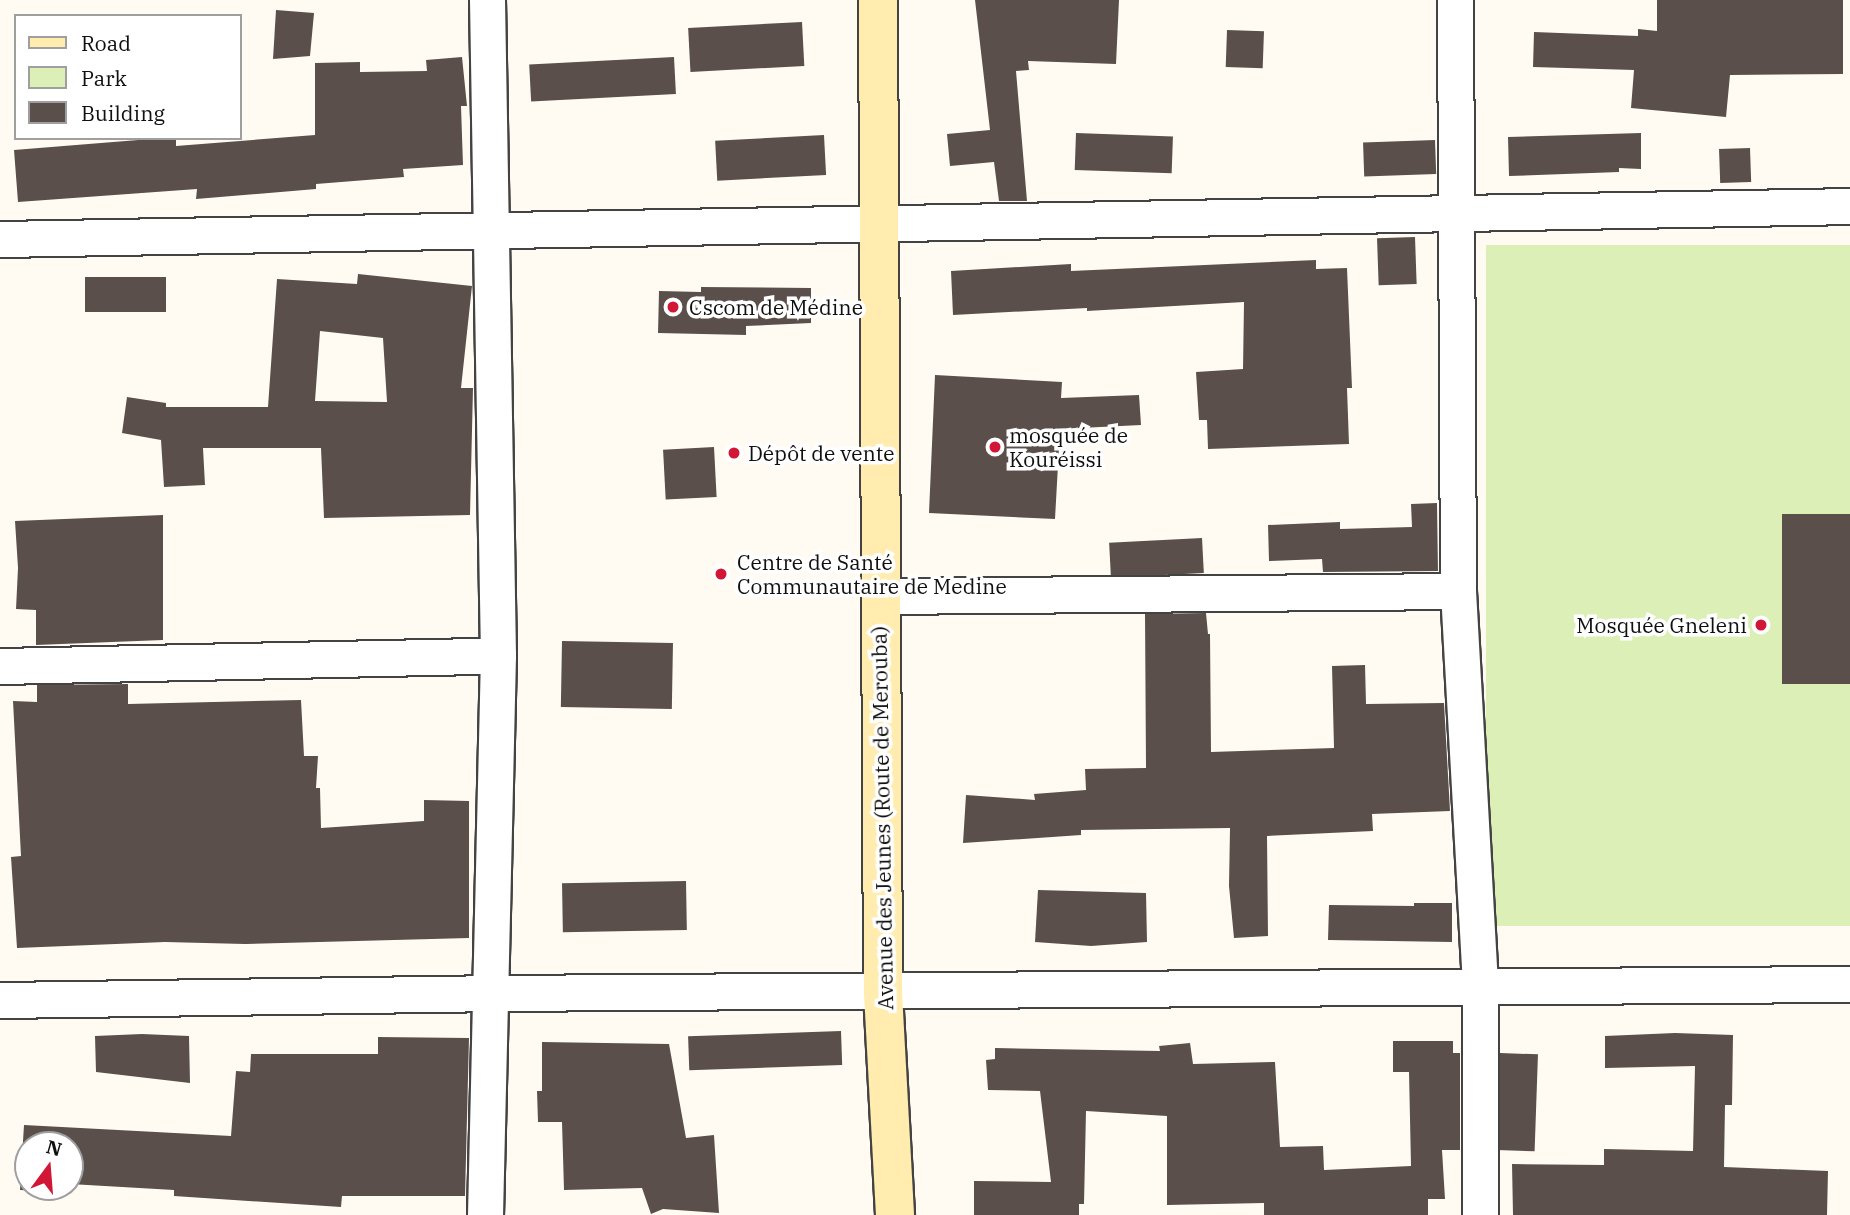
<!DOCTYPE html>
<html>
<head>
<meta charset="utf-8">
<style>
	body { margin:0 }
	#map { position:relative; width:1850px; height:1215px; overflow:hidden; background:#fffbf3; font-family:"IBM Plex Serif",serif }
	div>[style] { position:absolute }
	.green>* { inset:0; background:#dbefb7; transform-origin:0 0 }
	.building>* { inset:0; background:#5a4f4b; transform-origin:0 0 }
	.roads { filter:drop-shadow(2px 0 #434343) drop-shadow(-2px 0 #434343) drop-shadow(0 2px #434343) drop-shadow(0 -2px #434343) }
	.street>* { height:35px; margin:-17.5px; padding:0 17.5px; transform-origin:17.5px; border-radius:17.5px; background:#fff }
	.secondary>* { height:38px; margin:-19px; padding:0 19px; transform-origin:19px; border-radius:19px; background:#ffecae }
	.dots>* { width:19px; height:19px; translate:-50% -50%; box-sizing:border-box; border:4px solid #fff; border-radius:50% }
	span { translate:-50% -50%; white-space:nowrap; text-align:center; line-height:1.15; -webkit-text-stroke:7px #fff; paint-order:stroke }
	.poi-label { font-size:21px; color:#101010 }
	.left { translate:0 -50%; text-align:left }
	.right { translate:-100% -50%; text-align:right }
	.street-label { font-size:21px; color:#101010 }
	.legend { position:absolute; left:14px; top:14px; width:228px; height:126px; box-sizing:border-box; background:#fff; border:2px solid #9f9f9f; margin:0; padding:9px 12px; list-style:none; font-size:21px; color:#101010 }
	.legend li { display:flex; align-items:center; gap:14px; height:35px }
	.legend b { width:35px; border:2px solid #9f9f9f }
	.north { position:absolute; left:14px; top:1131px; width:70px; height:70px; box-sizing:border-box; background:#fff; border:2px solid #9f9f9f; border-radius:50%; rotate:16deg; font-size:19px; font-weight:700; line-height:28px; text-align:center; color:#101010 }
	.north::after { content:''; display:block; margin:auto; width:24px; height:32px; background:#d21636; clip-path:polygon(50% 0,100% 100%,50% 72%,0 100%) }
</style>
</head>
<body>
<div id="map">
	<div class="green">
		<i style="left:1850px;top:245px;width:681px;height:364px;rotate:90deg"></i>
	</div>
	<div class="building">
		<i style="clip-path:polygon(975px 0,1119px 0,1116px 64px,1028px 61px,1029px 70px,1016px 71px,1027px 201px,999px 201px,994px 162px,950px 166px,947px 134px,990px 130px)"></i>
		<i style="clip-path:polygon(1657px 0,1843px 0,1843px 74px,1730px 75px,1726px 117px,1631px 108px,1634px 70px,1533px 67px,1534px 32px,1638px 36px,1638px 29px,1657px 31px)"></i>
		<i style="clip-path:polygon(276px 10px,314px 13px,310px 56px,273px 59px)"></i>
		<i style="left:802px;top:22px;width:44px;height:114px;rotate:87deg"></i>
		<i style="left:1227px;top:30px;width:37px;height:37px;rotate:2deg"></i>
		<i style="clip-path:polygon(462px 57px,467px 106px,461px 106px,463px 165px,403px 169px,404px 177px,316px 184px,316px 189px,196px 199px,197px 189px,18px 202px,14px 150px,163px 138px,176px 138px,176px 146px,315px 135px,315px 63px,360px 62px,360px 72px,427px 71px,426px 60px)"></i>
		<i style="left:674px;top:57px;width:37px;height:145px;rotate:87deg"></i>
		<i style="left:1076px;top:133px;width:97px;height:37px;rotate:2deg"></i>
		<i style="clip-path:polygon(1641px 133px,1641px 169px,1619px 168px,1619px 172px,1509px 176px,1508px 137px)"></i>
		<i style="left:824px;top:135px;width:40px;height:109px;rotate:87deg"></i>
		<i style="left:1435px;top:140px;width:34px;height:72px;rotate:88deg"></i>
		<i style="left:1750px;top:148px;width:34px;height:31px;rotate:88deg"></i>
		<i style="left:1415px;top:237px;width:47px;height:38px;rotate:88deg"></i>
		<i style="clip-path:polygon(1316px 260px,1316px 269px,1347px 268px,1352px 388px,1347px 388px,1349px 444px,1208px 449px,1207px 420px,1199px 420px,1196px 372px,1243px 369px,1244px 302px,1087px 311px,1087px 308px,953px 315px,951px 271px,1071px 264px,1071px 271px)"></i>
		<i style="clip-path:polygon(evenodd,358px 274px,472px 286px,461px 388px,473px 388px,470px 515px,324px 518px,321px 448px,203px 448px,205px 485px,164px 487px,161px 440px,122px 433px,127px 397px,166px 403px,166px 407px,268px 407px,277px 279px,357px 284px,358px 274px,320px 331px,383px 338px,387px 402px,315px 401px,320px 331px)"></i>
		<i style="left:166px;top:277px;width:35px;height:81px;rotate:90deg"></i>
		<i style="clip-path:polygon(701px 287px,811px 288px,811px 323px,746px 326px,746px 335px,658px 333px,659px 291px,701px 292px)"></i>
		<i style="clip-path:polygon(935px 375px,1062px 382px,1061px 398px,1139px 395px,1141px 425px,1060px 429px,1055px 519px,929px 513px)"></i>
		<i style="left:714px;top:447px;width:50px;height:51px;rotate:87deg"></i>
		<i style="clip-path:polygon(1437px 503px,1438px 571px,1323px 572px,1322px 559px,1269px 561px,1268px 525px,1340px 522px,1340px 529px,1412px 527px,1411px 504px)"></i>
		<i style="left:1850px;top:514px;width:170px;height:68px;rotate:90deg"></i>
		<i style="clip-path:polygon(163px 515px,163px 640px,36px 645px,36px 610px,16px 609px,18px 568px,15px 521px)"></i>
		<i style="left:1202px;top:538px;width:35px;height:93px;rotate:87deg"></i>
		<i style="clip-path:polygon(1206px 613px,1208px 634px,1210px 634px,1211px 752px,1334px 748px,1332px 666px,1365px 665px,1366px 704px,1444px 703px,1450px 811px,1372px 814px,1373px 831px,1267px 836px,1268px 936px,1234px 938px,1229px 886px,1230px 828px,1081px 830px,1081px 835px,963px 843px,966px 795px,1035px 800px,1034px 794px,1086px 790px,1085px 769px,1146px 768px,1145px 614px)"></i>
		<i style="left:562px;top:641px;width:111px;height:66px;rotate:1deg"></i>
		<i style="clip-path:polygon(128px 684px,128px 704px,301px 700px,304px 756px,318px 756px,316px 788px,320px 788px,321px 828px,424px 821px,424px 800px,469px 801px,469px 938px,245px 944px,165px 942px,17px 948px,11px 857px,21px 856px,13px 701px,37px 702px,37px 685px)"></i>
		<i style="left:686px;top:881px;width:49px;height:124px;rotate:89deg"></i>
		<i style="clip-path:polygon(1038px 890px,1146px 893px,1147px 942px,1091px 946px,1035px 942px)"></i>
		<i style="clip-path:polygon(1414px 903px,1452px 903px,1452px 942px,1328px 940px,1329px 905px,1414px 906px)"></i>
		<i style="left:841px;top:1031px;width:34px;height:153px;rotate:88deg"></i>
		<i style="clip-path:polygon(1675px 1033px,1733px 1035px,1732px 1105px,1725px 1105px,1724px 1167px,1828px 1171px,1827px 1215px,1513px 1215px,1512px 1164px,1604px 1165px,1604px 1149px,1693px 1151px,1695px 1066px,1605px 1068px,1605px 1036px)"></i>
		<i style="clip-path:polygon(142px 1034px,189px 1036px,190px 1083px,96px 1072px,95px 1036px)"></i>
		<i style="clip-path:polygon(378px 1037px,469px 1038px,465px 1196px,342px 1196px,341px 1207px,174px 1196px,174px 1190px,70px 1184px,70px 1145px,28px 1145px,28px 1187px,62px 1187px,62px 1192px,20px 1190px,24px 1125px,231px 1136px,236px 1071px,250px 1072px,251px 1054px,378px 1054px)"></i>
		<i style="clip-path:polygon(1393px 1041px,1453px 1041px,1453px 1053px,1460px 1053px,1460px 1150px,1442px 1150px,1445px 1199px,1428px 1199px,1428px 1215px,1264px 1215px,1264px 1203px,1167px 1205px,1167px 1116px,1086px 1111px,1084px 1204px,1079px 1204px,1079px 1215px,974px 1215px,974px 1181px,1051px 1182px,1040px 1091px,988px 1090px,986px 1060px,995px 1059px,995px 1048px,1160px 1051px,1159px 1046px,1190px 1043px,1193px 1064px,1275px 1062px,1280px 1147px,1323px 1146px,1324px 1170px,1411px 1166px,1409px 1072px,1393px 1072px)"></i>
		<i style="clip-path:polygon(542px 1042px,669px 1044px,686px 1138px,714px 1135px,719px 1213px,663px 1209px,651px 1214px,642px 1188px,564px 1190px,562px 1122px,538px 1122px,537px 1091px,542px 1091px)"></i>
		<i style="left:1500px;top:1053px;width:38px;height:97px;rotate:2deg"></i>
	</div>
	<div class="roads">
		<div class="street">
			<i style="left:1455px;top:0;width:591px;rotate:89.71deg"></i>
			<i style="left:1458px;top:591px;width:395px;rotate:86.8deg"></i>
			<i style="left:1480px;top:985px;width:230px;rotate:90deg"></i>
			<i style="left:0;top:239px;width:1850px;rotate:-1.02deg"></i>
			<i style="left:879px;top:596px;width:579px;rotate:-0.49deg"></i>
			<i style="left:0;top:666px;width:498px;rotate:-1.2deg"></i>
			<i style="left:0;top:1000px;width:491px;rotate:-0.8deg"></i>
			<i style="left:491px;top:993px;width:1359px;rotate:-0.38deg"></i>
			<i style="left:485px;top:1215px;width:559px;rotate:-88.67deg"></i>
			<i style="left:498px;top:656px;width:656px;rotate:-90.96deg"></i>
		</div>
		<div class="secondary">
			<i style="left:878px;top:0;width:993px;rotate:89.71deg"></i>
			<i style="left:883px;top:993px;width:222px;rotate:86.9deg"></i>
		</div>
	</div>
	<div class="dots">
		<i style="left:673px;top:307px;background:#d21636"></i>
		<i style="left:995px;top:447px;background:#d21636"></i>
		<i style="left:734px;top:453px;background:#d21636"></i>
		<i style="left:721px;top:574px;background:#d21636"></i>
		<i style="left:1761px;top:625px;background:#d21636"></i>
	</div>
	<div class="poi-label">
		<span class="left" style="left:689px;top:307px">Cscom de Médine</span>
		<span class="left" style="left:1009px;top:447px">mosquée de<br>Kouréissi</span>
		<span class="left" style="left:748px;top:453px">Dépôt de vente</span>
		<span class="left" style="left:737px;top:574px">Centre de Santé<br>Communautaire de Medine</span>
		<span class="right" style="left:1747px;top:625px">Mosquée Gneleni</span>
	</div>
	<div class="street-label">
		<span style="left:882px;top:818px;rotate:-91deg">Avenue des Jeunes (Route de Merouba)</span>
	</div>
	<ul class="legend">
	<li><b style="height:9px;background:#ffecae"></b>Road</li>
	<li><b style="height:19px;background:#dbefb7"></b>Park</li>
	<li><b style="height:19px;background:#5a4f4b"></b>Building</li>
	</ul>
	<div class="north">N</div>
</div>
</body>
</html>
